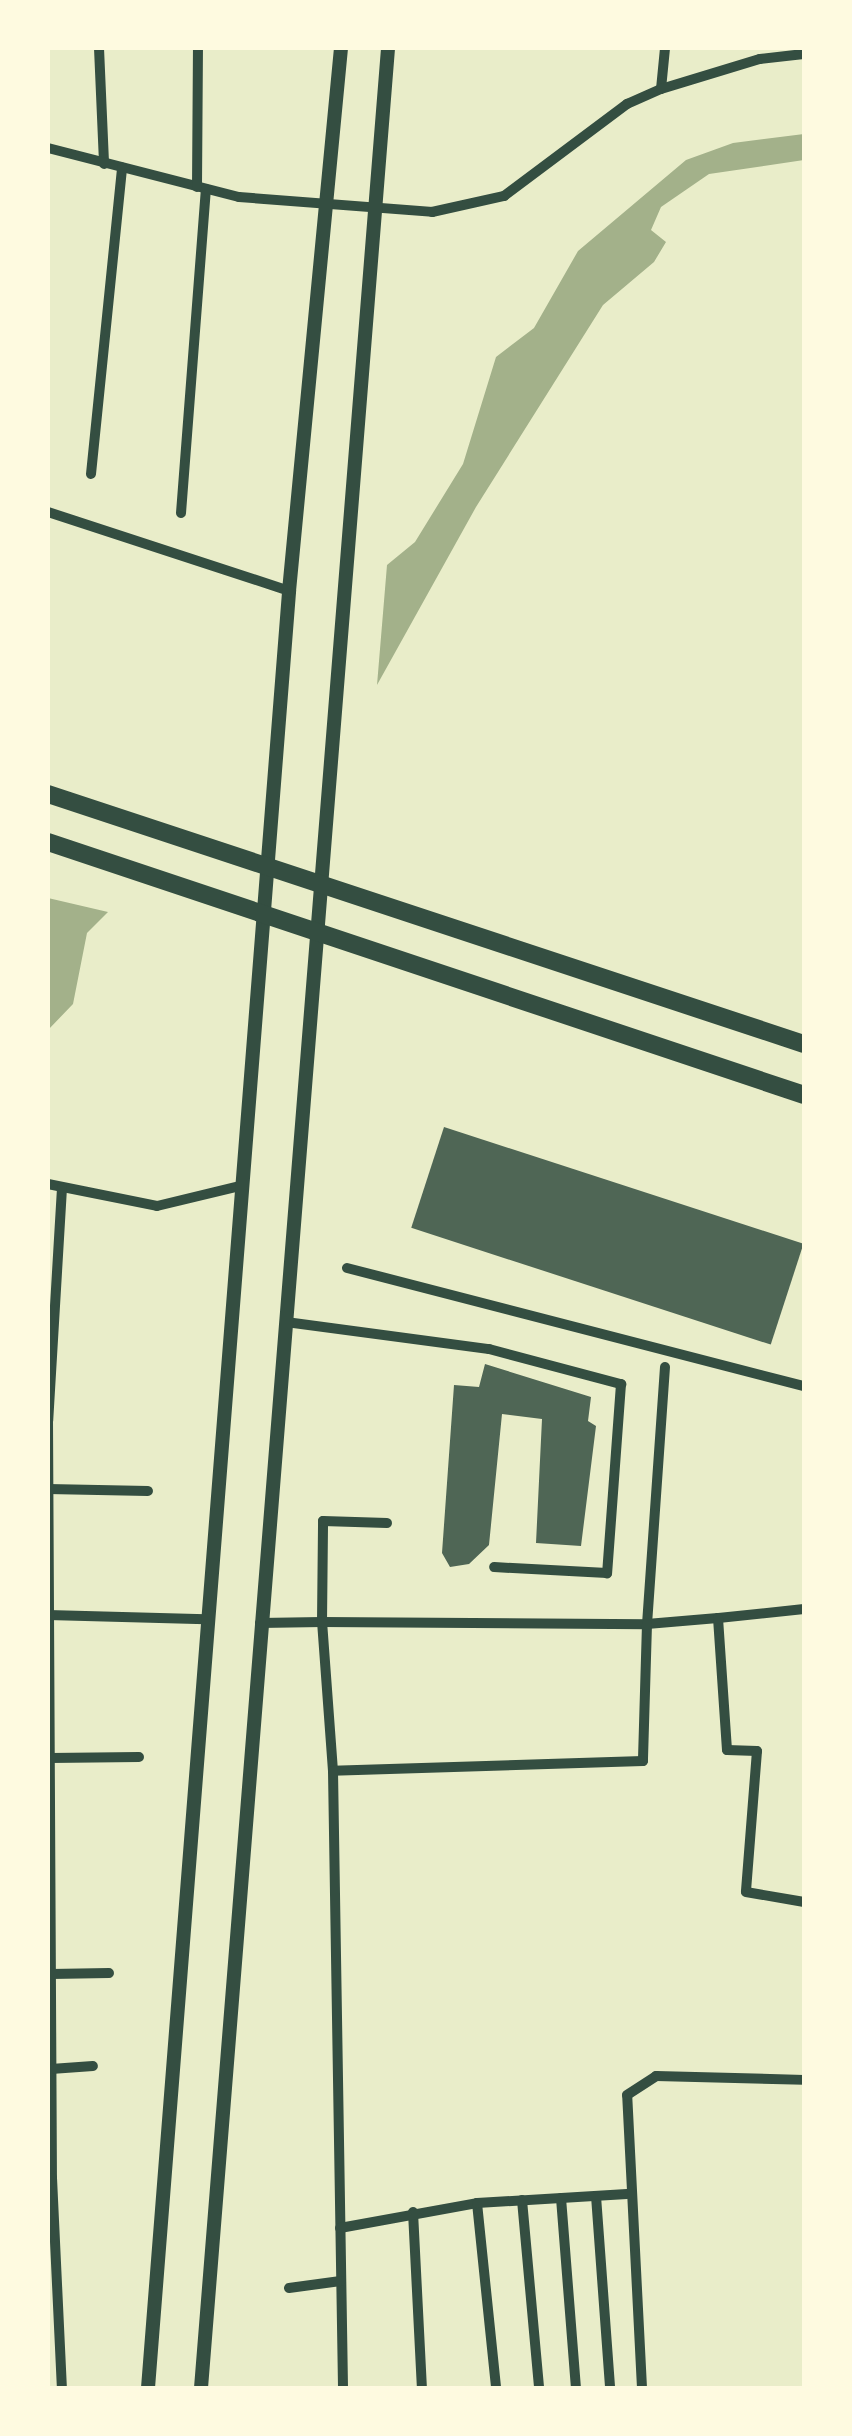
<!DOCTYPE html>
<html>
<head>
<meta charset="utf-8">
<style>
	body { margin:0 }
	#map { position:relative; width:852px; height:2436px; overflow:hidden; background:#e9edc9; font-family:Rubik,sans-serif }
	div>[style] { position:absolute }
	.water>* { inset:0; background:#a3b18a }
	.building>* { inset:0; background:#4f6655; transform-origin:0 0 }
	.minor>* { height:10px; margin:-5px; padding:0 5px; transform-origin:5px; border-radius:5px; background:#344e41 }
	.tertiary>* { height:14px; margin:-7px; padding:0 7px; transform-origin:7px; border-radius:7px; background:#344e41 }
	.primary>* { height:18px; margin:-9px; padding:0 9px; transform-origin:9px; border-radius:9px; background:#344e41 }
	span { translate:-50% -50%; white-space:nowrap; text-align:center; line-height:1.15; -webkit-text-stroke:8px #fefae0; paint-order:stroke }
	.frame { position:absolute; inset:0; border:50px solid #fefae0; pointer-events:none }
</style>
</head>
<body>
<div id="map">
	<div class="water">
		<i style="clip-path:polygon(804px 134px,804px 160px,709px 174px,661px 207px,651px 230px,666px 242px,654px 262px,603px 305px,476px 507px,377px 685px,387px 565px,415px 542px,463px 464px,496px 357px,534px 328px,578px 251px,686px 160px,733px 143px)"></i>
		<i style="clip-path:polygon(48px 898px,108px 912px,87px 933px,73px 1004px,48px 1030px)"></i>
	</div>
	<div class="building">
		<i style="left:444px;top:1127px;width:378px;height:106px;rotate:18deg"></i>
		<i style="clip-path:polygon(485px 1364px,591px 1397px,588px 1421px,596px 1426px,581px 1546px,536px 1543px,542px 1419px,502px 1414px,489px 1545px,469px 1564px,450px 1567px,442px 1553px,454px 1385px,479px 1387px)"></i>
	</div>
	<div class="minor">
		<i style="left:99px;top:48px;width:116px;rotate:87.5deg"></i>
		<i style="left:661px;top:89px;width:41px;rotate:-84.4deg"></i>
		<i style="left:48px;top:148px;width:197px;rotate:14.4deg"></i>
		<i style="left:239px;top:197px;width:194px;rotate:4.4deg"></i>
		<i style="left:432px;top:212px;width:74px;rotate:-12.5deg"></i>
		<i style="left:504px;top:196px;width:154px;rotate:-36.8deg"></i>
		<i style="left:627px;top:104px;width:37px;rotate:-24deg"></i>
		<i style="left:661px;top:89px;width:103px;rotate:-16.9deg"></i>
		<i style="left:760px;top:59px;width:44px;rotate:-6.5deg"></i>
		<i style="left:197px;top:187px;width:139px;rotate:-89.6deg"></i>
		<i style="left:91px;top:474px;width:308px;rotate:-84.2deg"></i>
		<i style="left:48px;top:512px;width:254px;rotate:18.1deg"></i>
		<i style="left:181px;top:513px;width:325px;rotate:-85.6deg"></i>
		<i style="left:48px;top:1184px;width:111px;rotate:11.4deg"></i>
		<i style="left:157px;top:1206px;width:89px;rotate:-13.6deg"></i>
		<i style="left:62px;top:1188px;width:233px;rotate:93.4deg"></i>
		<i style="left:48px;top:1421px;width:757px;rotate:89.7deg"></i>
		<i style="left:52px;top:2178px;width:210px;rotate:87.3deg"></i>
		<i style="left:347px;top:1268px;width:472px;rotate:14.5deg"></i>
		<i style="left:286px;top:1322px;width:205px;rotate:7.6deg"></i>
		<i style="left:489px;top:1349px;width:137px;rotate:14.9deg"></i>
		<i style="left:621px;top:1384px;width:190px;rotate:94.2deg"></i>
		<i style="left:607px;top:1573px;width:113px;rotate:-177deg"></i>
		<i style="left:665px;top:1367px;width:258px;rotate:94deg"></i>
		<i style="left:647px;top:1624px;width:71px;rotate:-4.8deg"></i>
		<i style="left:48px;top:1489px;width:100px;rotate:1.1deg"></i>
		<i style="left:804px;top:1609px;width:86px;rotate:174deg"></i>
		<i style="left:718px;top:1618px;width:132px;rotate:86.1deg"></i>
		<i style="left:727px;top:1750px;width:30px;rotate:2deg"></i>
		<i style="left:757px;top:1751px;width:141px;rotate:94.5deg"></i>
		<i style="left:746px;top:1892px;width:59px;rotate:9.8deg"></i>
		<i style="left:48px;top:1615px;width:158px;rotate:1.5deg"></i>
		<i style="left:260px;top:1623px;width:62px;rotate:-0.9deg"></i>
		<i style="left:322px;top:1622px;width:101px;rotate:-89.4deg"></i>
		<i style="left:323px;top:1521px;width:64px;rotate:1.8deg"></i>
		<i style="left:50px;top:1758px;width:89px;rotate:-0.6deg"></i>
		<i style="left:333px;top:1771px;width:149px;rotate:-94.2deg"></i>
		<i style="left:322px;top:1622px;width:325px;rotate:0.4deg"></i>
		<i style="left:647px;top:1624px;width:137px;rotate:91.7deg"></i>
		<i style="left:643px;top:1761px;width:310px;rotate:178.2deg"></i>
		<i style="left:333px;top:1771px;width:617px;rotate:89.07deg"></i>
		<i style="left:51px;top:1974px;width:58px;rotate:-1deg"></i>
		<i style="left:51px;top:2069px;width:42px;rotate:-4.1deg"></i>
		<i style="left:596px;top:2196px;width:193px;rotate:85.8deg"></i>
		<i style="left:561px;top:2198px;width:191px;rotate:85.5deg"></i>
		<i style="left:522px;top:2200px;width:189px;rotate:84.8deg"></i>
		<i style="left:477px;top:2203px;width:186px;rotate:84.1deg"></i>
		<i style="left:413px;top:2212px;width:176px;rotate:87.1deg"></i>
		<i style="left:340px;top:2228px;width:139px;rotate:-10.3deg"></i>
		<i style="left:477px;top:2203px;width:150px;rotate:-3.4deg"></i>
		<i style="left:289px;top:2288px;width:52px;rotate:-7.7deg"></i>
		<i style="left:642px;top:2388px;width:293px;rotate:-92.9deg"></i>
		<i style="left:627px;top:2095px;width:35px;rotate:-33deg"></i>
		<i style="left:656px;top:2076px;width:148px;rotate:1.5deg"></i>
	</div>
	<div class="tertiary">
		<i style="left:148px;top:2388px;width:1803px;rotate:-85.51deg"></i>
		<i style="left:289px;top:591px;width:545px;rotate:-84.53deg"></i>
		<i style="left:201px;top:2388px;width:2347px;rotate:-85.43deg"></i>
	</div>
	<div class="primary">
		<i style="left:48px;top:794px;width:796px;rotate:18.3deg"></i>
		<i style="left:48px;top:842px;width:797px;rotate:18.5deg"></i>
	</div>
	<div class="frame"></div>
</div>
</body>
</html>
